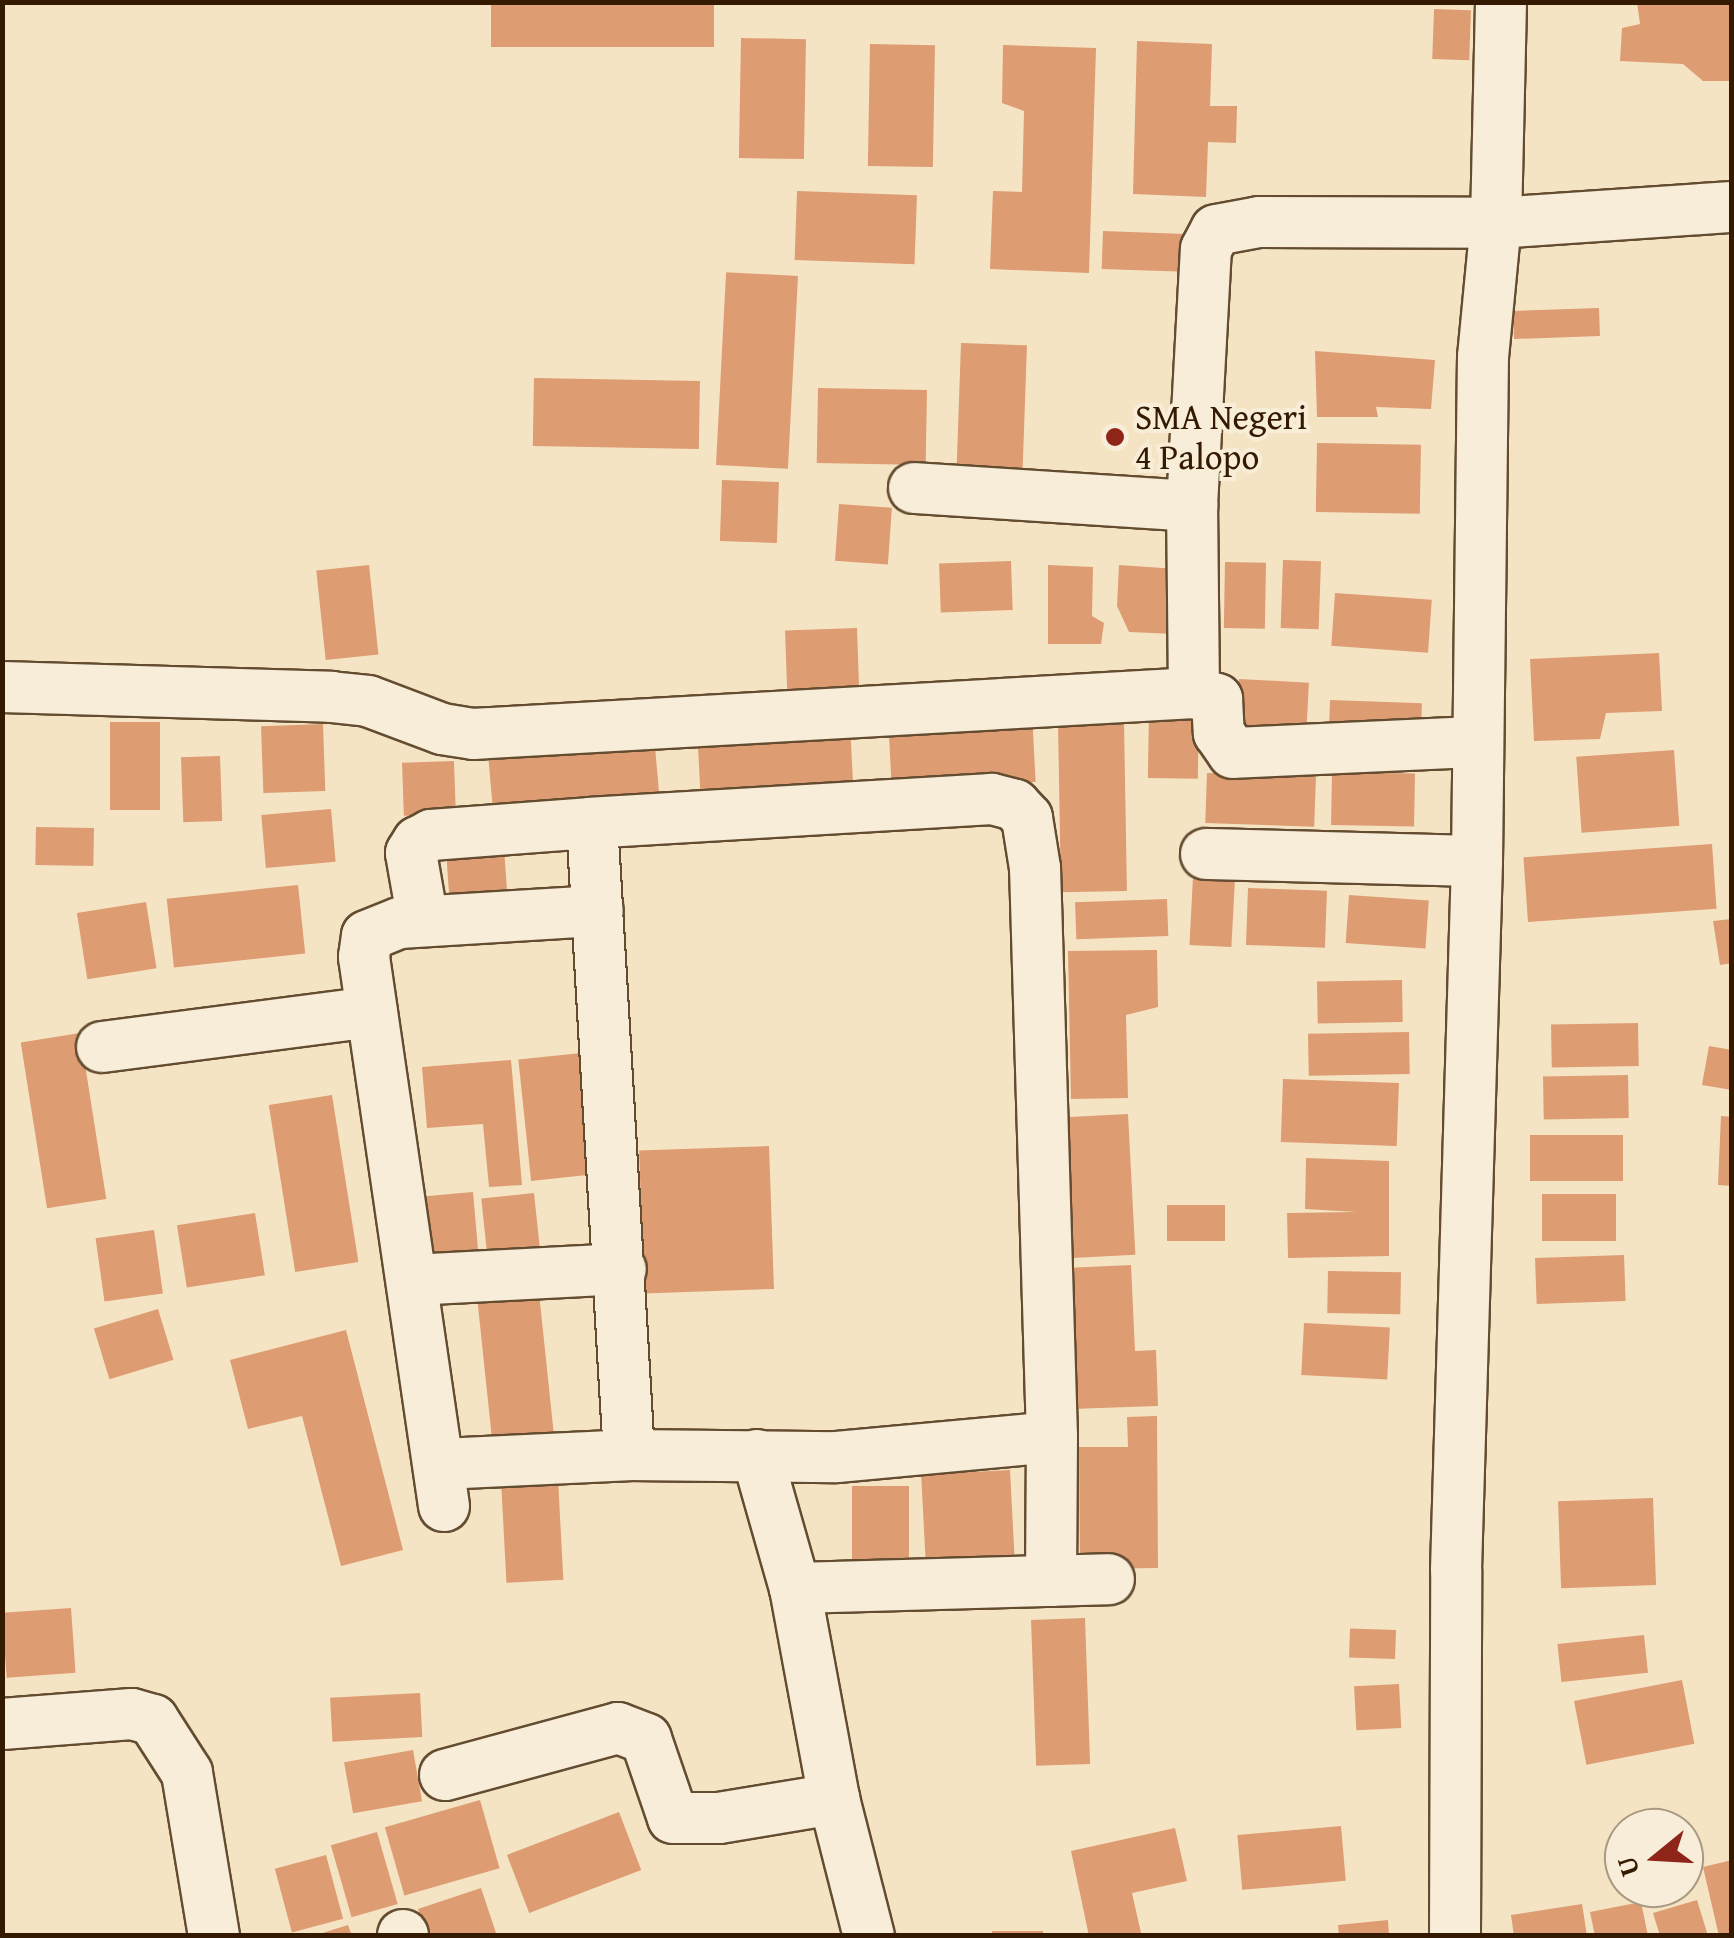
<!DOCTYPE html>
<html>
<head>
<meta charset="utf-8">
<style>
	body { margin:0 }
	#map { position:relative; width:1734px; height:1938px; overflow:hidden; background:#f5e4c4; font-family:"Gentium Book Plus",serif }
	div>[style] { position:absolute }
	.building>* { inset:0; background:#dd9c72; transform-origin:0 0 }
	.roads { filter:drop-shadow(2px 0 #644c31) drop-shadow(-2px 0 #644c31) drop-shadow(0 2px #644c31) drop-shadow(0 -2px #644c31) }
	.minor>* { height:50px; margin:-25px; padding:0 25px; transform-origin:25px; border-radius:25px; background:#f8edd9 }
	.dots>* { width:28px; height:28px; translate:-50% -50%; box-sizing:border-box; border:5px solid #f8edd9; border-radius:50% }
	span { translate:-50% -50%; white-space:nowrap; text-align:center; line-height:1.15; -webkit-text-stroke:8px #f8edd9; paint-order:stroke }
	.poi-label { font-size:35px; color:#331a00 }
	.left { translate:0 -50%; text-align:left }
	.frame { position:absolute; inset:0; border:5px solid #331a00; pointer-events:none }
	.north { position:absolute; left:1604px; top:1808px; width:100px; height:100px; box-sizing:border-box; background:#f8edd9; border:2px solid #a99982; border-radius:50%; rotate:252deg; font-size:28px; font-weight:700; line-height:40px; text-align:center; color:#331a00 }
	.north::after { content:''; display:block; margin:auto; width:35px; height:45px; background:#8f2418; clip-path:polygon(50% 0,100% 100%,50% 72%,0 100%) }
</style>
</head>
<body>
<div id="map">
	<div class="building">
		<i style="left:491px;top:2px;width:223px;height:45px"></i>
		<i style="clip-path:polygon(1637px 2px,1732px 2px,1732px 81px,1703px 81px,1683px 64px,1620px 61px,1622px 28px,1640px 24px)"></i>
		<i style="left:1434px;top:9px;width:37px;height:50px;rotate:2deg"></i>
		<i style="left:741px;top:38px;width:65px;height:120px;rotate:1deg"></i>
		<i style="clip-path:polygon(1137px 41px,1212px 44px,1210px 106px,1237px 106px,1236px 143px,1208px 142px,1206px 197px,1133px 194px)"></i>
		<i style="left:870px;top:44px;width:65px;height:122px;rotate:1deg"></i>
		<i style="clip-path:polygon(1003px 45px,1096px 48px,1089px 273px,990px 269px,993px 191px,1022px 192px,1024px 111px,1002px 103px)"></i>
		<i style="left:797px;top:191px;width:120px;height:69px;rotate:2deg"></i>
		<i style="left:1103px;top:231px;width:83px;height:38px;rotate:2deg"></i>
		<i style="left:798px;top:276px;width:193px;height:72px;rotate:93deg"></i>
		<i style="left:1599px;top:308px;width:28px;height:86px;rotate:88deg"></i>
		<i style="left:961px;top:343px;width:66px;height:123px;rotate:2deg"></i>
		<i style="clip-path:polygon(1315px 351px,1435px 360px,1431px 409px,1376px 407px,1378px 417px,1317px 417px)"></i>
		<i style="left:534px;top:378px;width:166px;height:68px;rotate:1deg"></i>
		<i style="left:818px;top:388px;width:109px;height:75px;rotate:1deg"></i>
		<i style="left:1317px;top:443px;width:104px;height:69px;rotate:1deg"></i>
		<i style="left:722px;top:480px;width:57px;height:61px;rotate:2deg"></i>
		<i style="left:839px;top:504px;width:53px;height:57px;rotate:4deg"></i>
		<i style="left:1283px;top:560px;width:38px;height:68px;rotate:2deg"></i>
		<i style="left:1011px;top:561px;width:49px;height:72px;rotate:88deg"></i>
		<i style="left:1225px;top:562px;width:41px;height:66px;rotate:1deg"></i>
		<i style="left:369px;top:565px;width:90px;height:53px;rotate:84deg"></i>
		<i style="clip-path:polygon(1048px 565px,1093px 567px,1092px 616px,1104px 623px,1101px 644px,1048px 644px)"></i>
		<i style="clip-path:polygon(1119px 565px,1178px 569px,1175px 634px,1129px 632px,1117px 606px)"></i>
		<i style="left:1335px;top:593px;width:97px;height:53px;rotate:4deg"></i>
		<i style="left:857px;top:628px;width:69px;height:72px;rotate:88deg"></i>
		<i style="clip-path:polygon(1659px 653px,1662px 711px,1606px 713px,1600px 739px,1534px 741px,1530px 659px)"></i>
		<i style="left:1239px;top:679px;width:70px;height:46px;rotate:3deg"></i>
		<i style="left:1330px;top:700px;width:92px;height:50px;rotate:2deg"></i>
		<i style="left:1149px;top:711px;width:50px;height:67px;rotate:1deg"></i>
		<i style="left:1032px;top:713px;width:69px;height:144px;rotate:87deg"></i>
		<i style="left:110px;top:722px;width:50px;height:88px"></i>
		<i style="left:1124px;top:722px;width:169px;height:66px;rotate:89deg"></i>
		<i style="left:323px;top:724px;width:67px;height:62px;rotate:88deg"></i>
		<i style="left:850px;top:724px;width:64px;height:153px;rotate:87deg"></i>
		<i style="left:654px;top:735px;width:59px;height:167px;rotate:85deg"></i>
		<i style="left:1674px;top:750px;width:76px;height:98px;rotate:86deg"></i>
		<i style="left:220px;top:756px;width:65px;height:39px;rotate:88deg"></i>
		<i style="left:454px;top:761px;width:53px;height:52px;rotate:88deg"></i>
		<i style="left:1332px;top:772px;width:83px;height:53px;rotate:1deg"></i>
		<i style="left:1207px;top:773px;width:109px;height:50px;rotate:2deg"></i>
		<i style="left:331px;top:809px;width:53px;height:70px;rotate:85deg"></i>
		<i style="left:36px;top:827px;width:58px;height:38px;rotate:1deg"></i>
		<i style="left:1712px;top:844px;width:65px;height:189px;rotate:86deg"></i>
		<i style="left:504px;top:848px;width:65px;height:58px;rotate:86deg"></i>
		<i style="left:1193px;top:877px;width:42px;height:68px;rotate:3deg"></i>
		<i style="left:298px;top:885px;width:69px;height:132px;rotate:84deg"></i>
		<i style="left:1248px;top:888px;width:79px;height:57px;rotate:2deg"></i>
		<i style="left:1349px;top:895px;width:80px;height:48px;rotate:4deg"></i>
		<i style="left:1167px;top:899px;width:37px;height:92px;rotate:88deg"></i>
		<i style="left:146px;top:902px;width:67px;height:70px;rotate:81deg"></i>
		<i style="clip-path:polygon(1732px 919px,1732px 963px,1720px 965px,1713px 921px)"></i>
		<i style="clip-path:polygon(1157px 950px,1158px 1007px,1126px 1015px,1128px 1098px,1071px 1099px,1068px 951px)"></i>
		<i style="left:1402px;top:980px;width:42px;height:85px;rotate:89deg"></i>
		<i style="left:1638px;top:1023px;width:43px;height:87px;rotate:89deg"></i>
		<i style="left:1409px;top:1032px;width:42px;height:101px;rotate:89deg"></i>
		<i style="left:80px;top:1033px;width:168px;height:60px;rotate:81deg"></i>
		<i style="clip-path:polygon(1709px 1046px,1732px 1050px,1732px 1090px,1702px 1085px)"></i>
		<i style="left:581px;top:1053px;width:122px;height:63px;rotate:84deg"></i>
		<i style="clip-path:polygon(511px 1060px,522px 1185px,489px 1187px,483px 1124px,427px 1128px,422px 1067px)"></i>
		<i style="left:1628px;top:1075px;width:43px;height:85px;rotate:89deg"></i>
		<i style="left:1283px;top:1079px;width:116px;height:63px;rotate:2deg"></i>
		<i style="left:332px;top:1095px;width:169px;height:64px;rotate:81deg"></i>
		<i style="left:1128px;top:1114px;width:141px;height:63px;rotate:87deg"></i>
		<i style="clip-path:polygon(1721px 1116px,1732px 1117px,1732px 1186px,1718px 1185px)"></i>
		<i style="left:1530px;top:1135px;width:93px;height:46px"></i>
		<i style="left:769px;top:1146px;width:143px;height:130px;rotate:88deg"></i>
		<i style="clip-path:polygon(1306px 1158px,1389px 1161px,1389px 1256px,1288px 1258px,1287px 1213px,1356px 1212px,1305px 1209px)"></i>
		<i style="left:473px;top:1192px;width:80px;height:51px;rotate:85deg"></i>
		<i style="left:534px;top:1193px;width:73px;height:53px;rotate:84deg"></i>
		<i style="left:1542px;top:1194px;width:74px;height:47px"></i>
		<i style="left:1167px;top:1205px;width:58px;height:36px"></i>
		<i style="left:255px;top:1213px;width:63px;height:79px;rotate:81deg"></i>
		<i style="left:154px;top:1230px;width:64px;height:59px;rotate:82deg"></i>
		<i style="left:1624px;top:1255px;width:46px;height:89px;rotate:88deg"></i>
		<i style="clip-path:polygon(1131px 1265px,1135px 1351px,1156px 1350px,1158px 1406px,1071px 1409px,1065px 1268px)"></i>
		<i style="left:1328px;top:1271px;width:73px;height:42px;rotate:1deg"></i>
		<i style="left:539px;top:1293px;width:150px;height:62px;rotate:84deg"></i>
		<i style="left:158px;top:1309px;width:53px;height:67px;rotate:73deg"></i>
		<i style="left:1304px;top:1323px;width:86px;height:52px;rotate:3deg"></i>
		<i style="clip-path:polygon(346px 1330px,403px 1550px,341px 1566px,302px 1416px,248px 1429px,230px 1360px)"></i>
		<i style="clip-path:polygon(1157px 1416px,1158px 1568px,1080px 1569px,1079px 1447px,1128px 1447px,1127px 1417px)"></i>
		<i style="left:1010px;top:1470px;width:85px;height:89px;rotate:87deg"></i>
		<i style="left:558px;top:1478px;width:102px;height:57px;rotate:87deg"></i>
		<i style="left:852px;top:1486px;width:57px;height:74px"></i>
		<i style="left:1653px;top:1498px;width:87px;height:95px;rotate:88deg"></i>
		<i style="left:71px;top:1608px;width:65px;height:69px;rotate:86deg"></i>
		<i style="left:1085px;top:1618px;width:146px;height:54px;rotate:88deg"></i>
		<i style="left:1396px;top:1630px;width:29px;height:46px;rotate:92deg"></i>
		<i style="left:1644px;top:1635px;width:38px;height:87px;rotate:84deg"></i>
		<i style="left:1682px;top:1680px;width:65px;height:110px;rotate:79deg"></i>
		<i style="left:1399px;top:1684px;width:44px;height:45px;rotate:87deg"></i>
		<i style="left:420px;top:1693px;width:44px;height:90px;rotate:87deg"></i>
		<i style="left:413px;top:1750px;width:52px;height:70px;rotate:80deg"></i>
		<i style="left:480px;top:1800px;width:71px;height:99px;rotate:74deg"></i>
		<i style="left:619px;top:1812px;width:62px;height:120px;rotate:69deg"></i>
		<i style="left:1341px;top:1826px;width:55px;height:104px;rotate:85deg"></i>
		<i style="clip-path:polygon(1175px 1828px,1187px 1881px,1132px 1893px,1141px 1933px,1089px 1936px,1071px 1851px)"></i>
		<i style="left:377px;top:1832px;width:75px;height:48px;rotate:74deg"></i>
		<i style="left:326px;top:1855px;width:66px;height:53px;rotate:75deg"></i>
		<i style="clip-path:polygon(1732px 1860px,1732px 1936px,1719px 1936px,1703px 1867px)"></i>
		<i style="clip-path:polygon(481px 1888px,497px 1936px,427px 1936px,418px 1909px)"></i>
		<i style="clip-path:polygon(1697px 1900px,1708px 1936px,1660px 1936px,1653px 1913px)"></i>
		<i style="clip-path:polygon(1641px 1902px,1648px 1936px,1595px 1936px,1590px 1912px)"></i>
		<i style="clip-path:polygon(1582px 1904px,1587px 1936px,1514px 1936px,1511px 1915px)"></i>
		<i style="clip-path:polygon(1388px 1920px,1389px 1936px,1339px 1936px,1338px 1925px)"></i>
		<i style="clip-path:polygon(348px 1925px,352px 1936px,316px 1936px,316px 1935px)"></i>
		<i style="left:992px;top:1931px;width:51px;height:5px"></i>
	</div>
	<div class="roads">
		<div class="minor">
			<i style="left:914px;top:488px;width:279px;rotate:3.7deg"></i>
			<i style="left:2px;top:687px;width:329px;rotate:1.7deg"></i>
			<i style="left:331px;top:697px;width:37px;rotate:6deg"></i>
			<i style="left:368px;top:701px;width:79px;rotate:20.7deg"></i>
			<i style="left:442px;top:729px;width:31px;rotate:9deg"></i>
			<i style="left:473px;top:734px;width:722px;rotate:-3.25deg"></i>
			<i style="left:1194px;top:693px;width:187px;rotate:-90.6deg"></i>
			<i style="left:1192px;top:506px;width:257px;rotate:-86.9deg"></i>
			<i style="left:1206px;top:249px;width:21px;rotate:-62deg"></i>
			<i style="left:1216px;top:230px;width:44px;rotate:-10.5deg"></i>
			<i style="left:1259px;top:222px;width:237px;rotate:0.2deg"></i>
			<i style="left:1496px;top:223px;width:237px;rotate:-3.9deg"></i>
			<i style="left:1194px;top:693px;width:24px;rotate:15deg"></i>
			<i style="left:1217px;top:699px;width:34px;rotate:87deg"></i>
			<i style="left:1219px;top:733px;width:24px;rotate:55deg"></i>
			<i style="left:1233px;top:753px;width:243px;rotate:-2.6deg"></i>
			<i style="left:1206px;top:854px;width:271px;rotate:1.5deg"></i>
			<i style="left:423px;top:921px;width:69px;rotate:-100deg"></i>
			<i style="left:411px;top:853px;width:13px;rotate:-58deg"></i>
			<i style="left:418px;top:842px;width:15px;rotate:-28deg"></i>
			<i style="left:431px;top:835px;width:161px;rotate:-4.3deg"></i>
			<i style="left:102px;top:1047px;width:272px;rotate:-7.4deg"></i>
			<i style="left:413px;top:1280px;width:208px;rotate:-3deg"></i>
			<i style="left:757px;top:1455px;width:138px;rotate:74.1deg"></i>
			<i style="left:795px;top:1588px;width:215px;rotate:79.5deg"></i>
			<i style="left:440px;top:1464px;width:189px;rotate:-2.7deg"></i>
			<i style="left:444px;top:1506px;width:555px;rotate:-98.29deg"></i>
			<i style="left:364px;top:957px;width:21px;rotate:-82deg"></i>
			<i style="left:367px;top:936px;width:35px;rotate:-22deg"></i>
			<i style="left:400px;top:923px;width:198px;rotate:-3.5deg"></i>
			<i style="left:1051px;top:1581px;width:144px;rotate:-89.6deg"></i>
			<i style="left:1052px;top:1437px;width:569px;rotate:-91.71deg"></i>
			<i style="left:1035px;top:868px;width:51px;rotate:-99.1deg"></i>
			<i style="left:1027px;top:818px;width:18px;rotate:-133deg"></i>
			<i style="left:1015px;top:805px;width:24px;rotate:-165deg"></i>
			<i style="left:992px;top:799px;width:401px;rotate:176.6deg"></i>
			<i style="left:592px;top:823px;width:633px;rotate:86.65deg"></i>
			<i style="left:629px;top:1455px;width:208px;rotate:0.6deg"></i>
			<i style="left:837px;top:1457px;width:216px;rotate:-5.3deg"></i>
			<i style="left:795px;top:1588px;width:314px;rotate:-1.6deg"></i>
			<i style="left:2px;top:1724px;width:130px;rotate:-4.4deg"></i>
			<i style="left:132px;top:1714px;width:22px;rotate:16deg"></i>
			<i style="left:153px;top:1720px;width:63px;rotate:57.3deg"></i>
			<i style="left:187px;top:1773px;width:165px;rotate:80.6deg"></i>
			<i style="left:445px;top:1775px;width:179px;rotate:-15.2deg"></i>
			<i style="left:618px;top:1728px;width:30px;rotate:21deg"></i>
			<i style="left:646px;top:1739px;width:83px;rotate:71.1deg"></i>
			<i style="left:673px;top:1818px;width:46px"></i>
			<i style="left:719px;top:1818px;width:117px;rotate:-9.4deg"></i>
			<i style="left:834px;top:1799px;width:141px;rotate:75.7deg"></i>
			<i style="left:403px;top:1935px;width:1px;rotate:90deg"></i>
			<i style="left:1455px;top:1936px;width:366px;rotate:-89.8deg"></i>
			<i style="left:1456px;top:1570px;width:709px;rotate:-88.3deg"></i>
			<i style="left:1477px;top:861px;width:504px;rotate:-89.32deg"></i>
			<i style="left:1483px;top:357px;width:135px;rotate:-84.5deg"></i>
			<i style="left:1496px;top:223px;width:221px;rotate:-88.7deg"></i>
		</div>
	</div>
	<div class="dots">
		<i style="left:1115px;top:437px;background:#8f2418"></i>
	</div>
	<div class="poi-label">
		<span class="left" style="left:1135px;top:437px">SMA Negeri<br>4 Palopo</span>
	</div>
	<div class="frame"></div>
	<div class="north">U</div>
</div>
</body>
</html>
